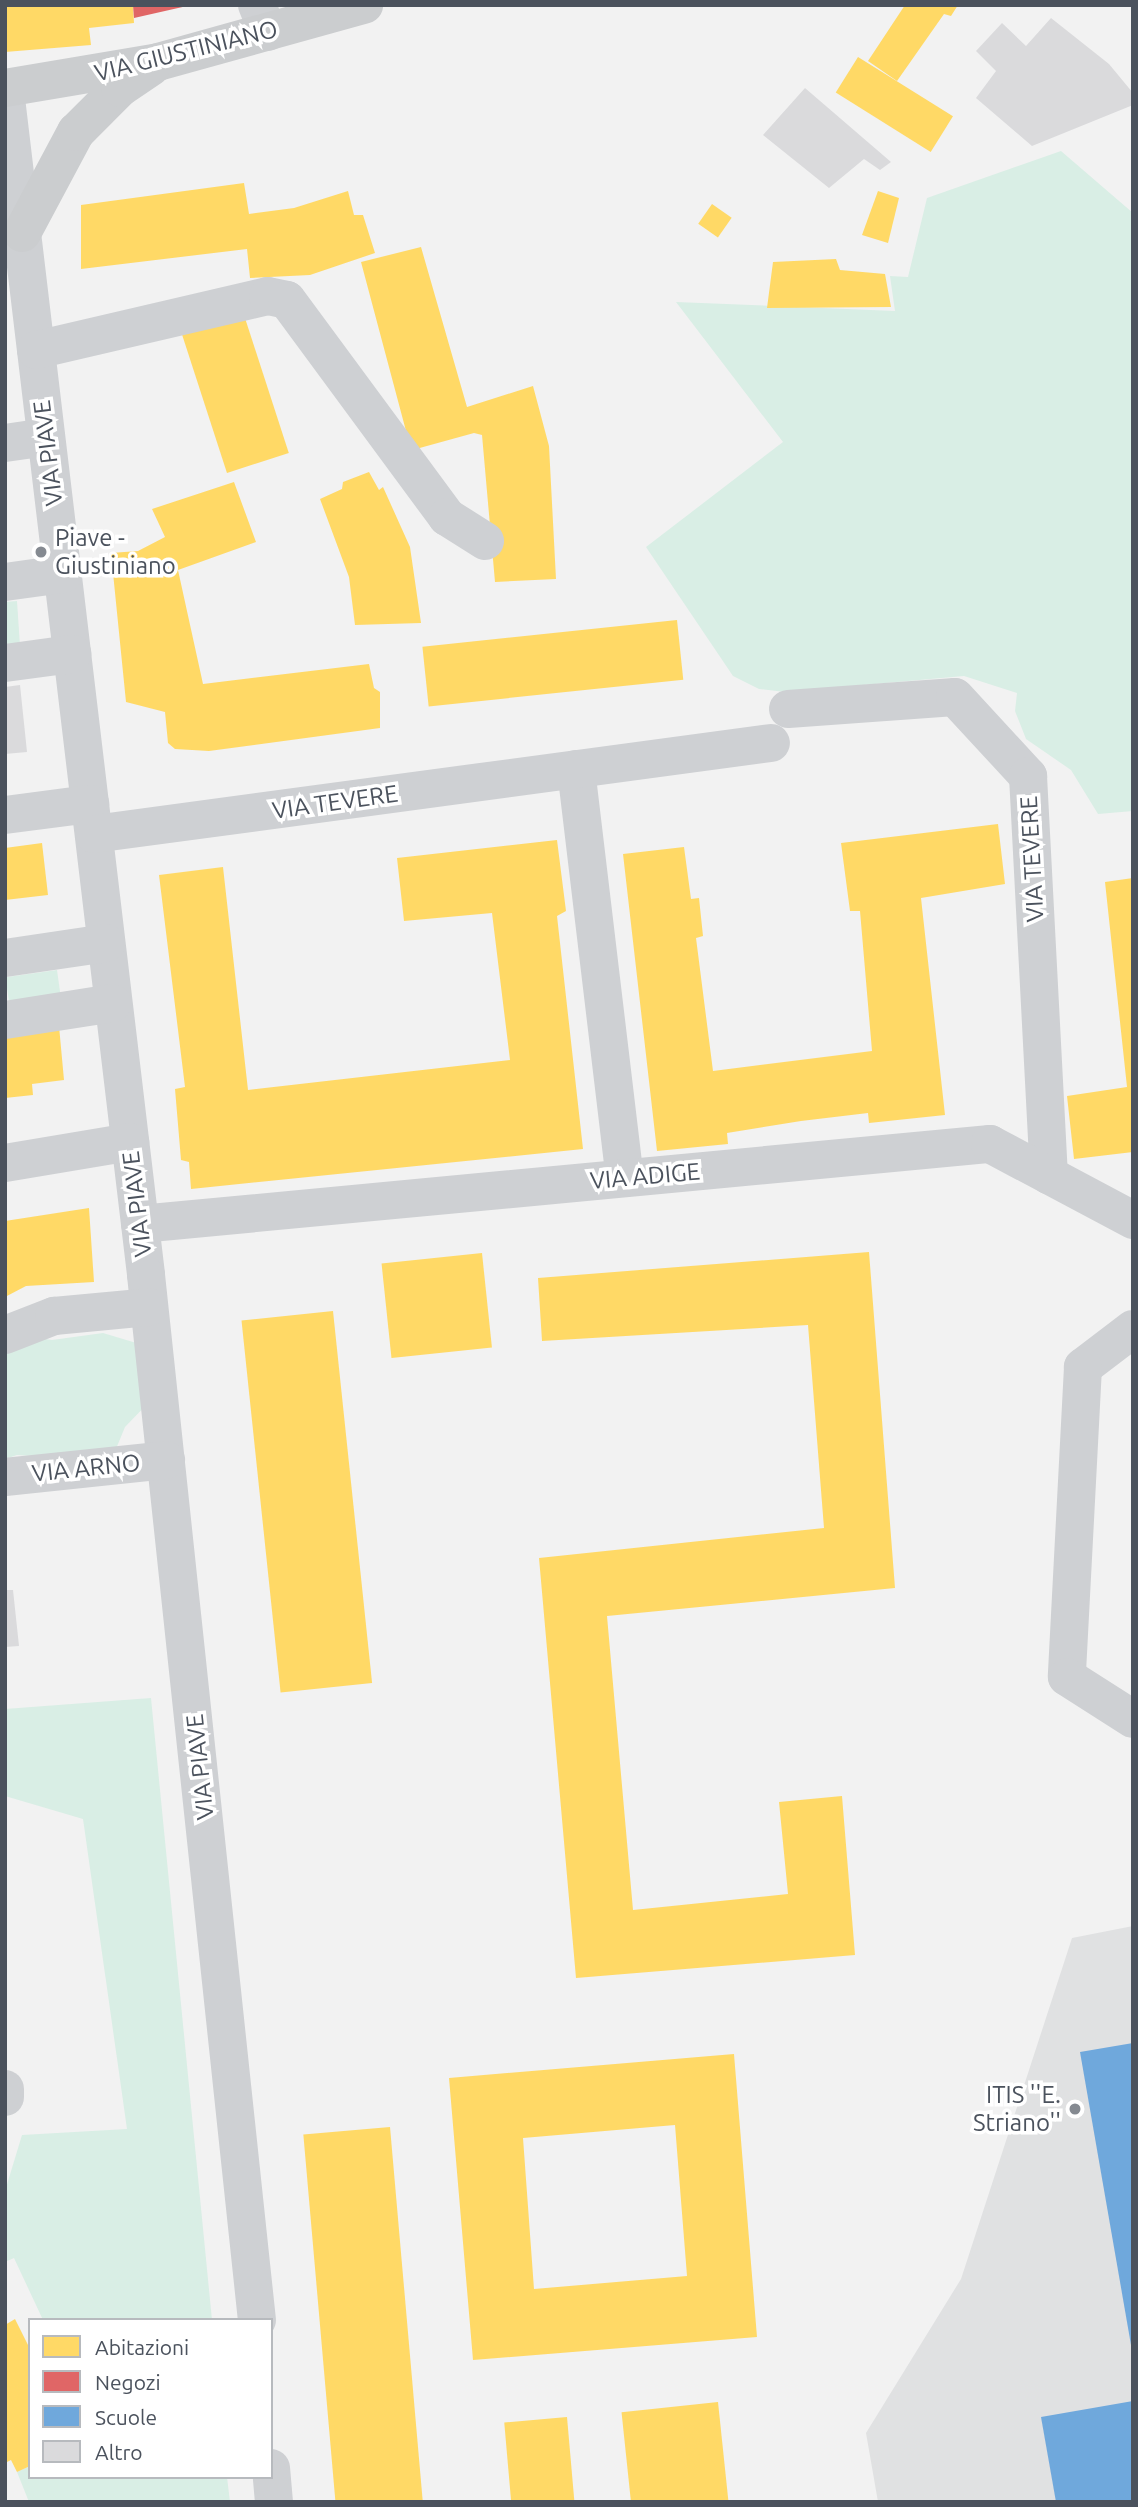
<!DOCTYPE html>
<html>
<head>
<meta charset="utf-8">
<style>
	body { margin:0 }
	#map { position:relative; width:1138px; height:2507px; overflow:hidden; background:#f2f2f2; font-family:Ubuntu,sans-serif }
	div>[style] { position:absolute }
	.education>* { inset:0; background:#e0e1e2 }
	.green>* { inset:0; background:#d9eee5; transform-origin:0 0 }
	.homes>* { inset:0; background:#ffd966; transform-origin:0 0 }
	.shops>* { inset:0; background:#e06666 }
	.schools>* { inset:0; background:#6fa8dc }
	.building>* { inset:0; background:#dadadc }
	.minor>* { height:38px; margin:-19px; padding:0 19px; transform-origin:19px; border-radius:19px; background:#ced0d3 }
	.major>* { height:38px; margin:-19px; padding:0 19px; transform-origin:19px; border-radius:19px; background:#cbcdcf }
	.dots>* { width:19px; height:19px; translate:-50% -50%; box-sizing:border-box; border:4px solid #fff; border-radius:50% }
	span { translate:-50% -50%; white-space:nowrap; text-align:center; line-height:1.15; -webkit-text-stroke:7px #fff; paint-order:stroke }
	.street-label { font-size:24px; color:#4b525d }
	.poi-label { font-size:24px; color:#4b525d }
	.left { translate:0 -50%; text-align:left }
	.right { translate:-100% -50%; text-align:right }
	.frame { position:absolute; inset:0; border:7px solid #4b525d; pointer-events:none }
	.legend { position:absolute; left:28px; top:2318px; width:245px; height:161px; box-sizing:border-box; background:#fff; border:2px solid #b7babe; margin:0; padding:9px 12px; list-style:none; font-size:21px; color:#4b525d }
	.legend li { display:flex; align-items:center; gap:14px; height:35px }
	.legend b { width:35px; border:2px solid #b7babe }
</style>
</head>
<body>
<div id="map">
	<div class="education">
		<i style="clip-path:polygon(1133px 1926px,1133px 2502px,878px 2502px,866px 2433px,961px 2279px,1072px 1938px)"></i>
	</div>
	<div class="green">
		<i style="clip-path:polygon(1061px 151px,1133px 213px,1133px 811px,1098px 814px,1071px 770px,1026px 739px,1015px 711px,1017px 693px,964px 676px,785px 692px,759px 689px,733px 676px,646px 547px,783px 442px,676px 302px,895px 311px,890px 276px,908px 277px,927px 198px)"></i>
		<i style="clip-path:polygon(17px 601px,20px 646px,5px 647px,5px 602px)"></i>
		<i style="left:57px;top:970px;width:27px;height:52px;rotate:82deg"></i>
		<i style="clip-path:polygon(103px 1333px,143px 1345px,152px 1399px,125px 1427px,111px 1461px,17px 1455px,5px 1459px,5px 1342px,24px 1336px,52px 1340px)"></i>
		<i style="clip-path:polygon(151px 1698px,212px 2320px,43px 2320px,14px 2258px,5px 2262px,5px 2191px,22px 2135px,127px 2129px,83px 1819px,5px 1796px,5px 1709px)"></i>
		<i style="clip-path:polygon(30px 2466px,30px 2477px,227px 2477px,230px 2502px,29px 2502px,17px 2472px)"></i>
	</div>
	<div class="homes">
		<i style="clip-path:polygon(5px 5px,133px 5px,134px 23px,89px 28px,91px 45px,5px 52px)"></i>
		<i style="clip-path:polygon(905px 5px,958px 5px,951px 16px,944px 14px,897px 81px,868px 61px)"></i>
		<i style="left:858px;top:57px;width:112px;height:42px;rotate:32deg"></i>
		<i style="clip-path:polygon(244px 183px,249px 214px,294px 208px,348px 191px,354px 215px,363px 215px,375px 253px,310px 275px,250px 278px,247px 249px,81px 269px,81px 205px)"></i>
		<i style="clip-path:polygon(878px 191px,899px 198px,888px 243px,862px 235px)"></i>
		<i style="left:712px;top:204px;width:24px;height:24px;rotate:35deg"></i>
		<i style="clip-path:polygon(421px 247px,467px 407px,533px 386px,549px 446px,556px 579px,495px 582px,482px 435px,474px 433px,416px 449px,410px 446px,361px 262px)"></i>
		<i style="clip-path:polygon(836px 259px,840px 270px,885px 274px,891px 307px,767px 308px,773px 262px)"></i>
		<i style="left:244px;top:315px;width:145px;height:65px;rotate:72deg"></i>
		<i style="clip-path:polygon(369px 472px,379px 490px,383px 487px,410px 547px,421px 623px,355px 625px,349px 577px,320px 499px,342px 489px,343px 482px)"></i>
		<i style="clip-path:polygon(234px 482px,256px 542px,178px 570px,203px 684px,369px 664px,374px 688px,380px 692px,380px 728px,209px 751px,175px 749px,168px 743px,165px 712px,126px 702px,111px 553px,138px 551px,165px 537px,152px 509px)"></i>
		<i style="left:677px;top:620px;width:60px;height:256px;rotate:84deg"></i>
		<i style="clip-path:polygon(998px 824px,1005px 884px,921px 898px,945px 1115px,869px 1123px,868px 1113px,801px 1121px,727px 1133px,728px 1144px,657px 1151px,623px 854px,684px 847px,691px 899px,699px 898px,703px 936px,696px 938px,713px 1071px,872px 1051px,860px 911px,850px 911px,841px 843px)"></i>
		<i style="clip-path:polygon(557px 840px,566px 911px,557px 916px,583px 1149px,191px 1189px,189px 1162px,181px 1160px,175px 1089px,185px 1087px,159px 875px,223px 867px,248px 1090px,510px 1060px,492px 913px,404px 921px,397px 858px)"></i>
		<i style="clip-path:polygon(42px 843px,48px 895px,5px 900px,5px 848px)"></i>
		<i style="clip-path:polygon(1133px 878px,1133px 1152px,1074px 1159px,1067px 1096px,1127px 1087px,1105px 882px)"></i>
		<i style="clip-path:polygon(59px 1026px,64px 1080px,32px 1084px,33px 1095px,5px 1098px,5px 1032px)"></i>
		<i style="clip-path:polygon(89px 1208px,94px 1282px,26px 1286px,5px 1297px,5px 1221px)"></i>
		<i style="clip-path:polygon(869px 1252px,895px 1588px,607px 1616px,633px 1910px,788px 1894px,779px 1802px,842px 1796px,855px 1955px,576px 1978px,539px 1558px,824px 1528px,808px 1325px,542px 1341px,538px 1278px)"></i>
		<i style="left:482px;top:1253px;width:95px;height:101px;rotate:84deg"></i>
		<i style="left:333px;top:1311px;width:374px;height:92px;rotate:84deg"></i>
		<i style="clip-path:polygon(evenodd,734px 2054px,757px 2337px,473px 2360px,449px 2078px,734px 2054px,675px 2125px,687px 2276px,534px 2289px,523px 2138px,675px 2125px)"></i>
		<i style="left:390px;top:2127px;width:377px;height:87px;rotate:85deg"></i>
		<i style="clip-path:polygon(15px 2319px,30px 2349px,30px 2466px,17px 2472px,11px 2460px,5px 2463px,5px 2325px)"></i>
		<i style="left:718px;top:2402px;width:101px;height:97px;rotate:84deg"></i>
		<i style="left:567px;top:2417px;width:85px;height:63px;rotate:85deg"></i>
	</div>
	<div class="shops">
		<i style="clip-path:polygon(133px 5px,187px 5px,187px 6px,134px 18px)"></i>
	</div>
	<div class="schools">
		<i style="clip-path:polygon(1133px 2043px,1133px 2345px,1131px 2345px,1080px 2052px)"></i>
		<i style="clip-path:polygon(1133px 2401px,1133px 2502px,1056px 2502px,1041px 2417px)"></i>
	</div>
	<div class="building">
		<i style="clip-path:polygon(1051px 18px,1109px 64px,1133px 93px,1133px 105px,1032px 146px,976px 98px,996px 71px,976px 51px,1002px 23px,1026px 46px)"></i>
		<i style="clip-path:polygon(805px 88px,891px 162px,880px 170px,864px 159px,829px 188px,763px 135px)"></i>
		<i style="clip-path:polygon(20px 685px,27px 752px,5px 754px,5px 687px)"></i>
		<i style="clip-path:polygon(5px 1590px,13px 1590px,19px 1646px,5px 1647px)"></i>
	</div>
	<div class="minor">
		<i style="left:257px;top:5px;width:29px;rotate:68deg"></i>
		<i style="left:5px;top:90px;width:1193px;rotate:83.21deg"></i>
		<i style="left:146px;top:1275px;width:1051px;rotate:83.94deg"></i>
		<i style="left:36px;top:350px;width:238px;rotate:-13.1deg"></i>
		<i style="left:268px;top:296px;width:19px;rotate:12deg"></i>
		<i style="left:287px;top:300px;width:270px;rotate:53.6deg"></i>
		<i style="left:447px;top:517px;width:45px;rotate:32.3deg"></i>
		<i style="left:5px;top:443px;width:41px;rotate:-8.3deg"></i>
		<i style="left:5px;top:582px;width:59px;rotate:-7.9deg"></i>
		<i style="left:5px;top:663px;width:68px;rotate:-7.7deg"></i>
		<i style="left:788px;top:709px;width:167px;rotate:-4.1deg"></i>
		<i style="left:955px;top:697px;width:108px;rotate:47.3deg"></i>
		<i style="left:1028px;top:776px;width:400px;rotate:87deg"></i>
		<i style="left:576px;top:769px;width:412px;rotate:83.2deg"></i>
		<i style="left:5px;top:815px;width:86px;rotate:-7.4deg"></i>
		<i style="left:94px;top:834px;width:683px;rotate:-7.66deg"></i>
		<i style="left:5px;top:958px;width:102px;rotate:-8.4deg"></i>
		<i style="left:5px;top:1020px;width:109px;rotate:-8.9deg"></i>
		<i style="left:5px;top:1163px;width:127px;rotate:-9.5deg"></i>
		<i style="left:140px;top:1224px;width:854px;rotate:-5.38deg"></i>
		<i style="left:990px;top:1144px;width:162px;rotate:28deg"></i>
		<i style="left:1133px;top:1329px;width:63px;rotate:142.8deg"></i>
		<i style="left:1083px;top:1367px;width:310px;rotate:93deg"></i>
		<i style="left:1067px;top:1677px;width:78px;rotate:32.5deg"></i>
		<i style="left:5px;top:1335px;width:53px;rotate:-21.2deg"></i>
		<i style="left:54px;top:1316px;width:95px;rotate:-5.4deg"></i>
		<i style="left:5px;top:1477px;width:162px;rotate:-6deg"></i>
		<i style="left:5px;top:2089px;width:8px;rotate:90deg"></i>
		<i style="left:271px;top:2468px;width:34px;rotate:85deg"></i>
	</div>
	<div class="major">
		<i style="left:5px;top:88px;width:155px;rotate:-9.6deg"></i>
		<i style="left:158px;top:62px;width:214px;rotate:-15.5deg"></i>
		<i style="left:22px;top:233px;width:115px;rotate:-61.9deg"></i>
		<i style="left:76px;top:132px;width:62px;rotate:-45deg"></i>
		<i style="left:120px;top:88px;width:37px;rotate:-34deg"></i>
	</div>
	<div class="dots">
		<i style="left:41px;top:552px;background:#858a91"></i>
		<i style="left:1075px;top:2109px;background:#858a91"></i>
	</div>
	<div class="street-label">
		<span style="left:186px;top:51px;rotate:-14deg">VIA GIUSTINIANO</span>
		<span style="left:48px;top:453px;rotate:-97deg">VIA PIAVE</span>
		<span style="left:335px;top:802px;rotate:-8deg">VIA TEVERE</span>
		<span style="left:1032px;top:859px;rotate:-93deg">VIA TEVERE</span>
		<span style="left:645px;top:1176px;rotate:-5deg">VIA ADIGE</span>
		<span style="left:137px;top:1204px;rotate:-97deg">VIA PIAVE</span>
		<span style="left:86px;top:1468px;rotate:-6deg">VIA ARNO</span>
		<span style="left:200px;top:1767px;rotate:-96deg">VIA PIAVE</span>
	</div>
	<div class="poi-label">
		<span class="left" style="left:55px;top:552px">Piave -<br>Giustiniano</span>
		<span class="right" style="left:1061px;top:2109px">ITIS ''E.<br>Striano''</span>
	</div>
	<div class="frame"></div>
	<ul class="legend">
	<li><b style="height:19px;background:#ffd966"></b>Abitazioni</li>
	<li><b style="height:19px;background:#e06666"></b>Negozi</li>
	<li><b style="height:19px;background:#6fa8dc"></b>Scuole</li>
	<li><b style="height:19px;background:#dadadc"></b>Altro</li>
	</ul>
</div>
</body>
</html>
